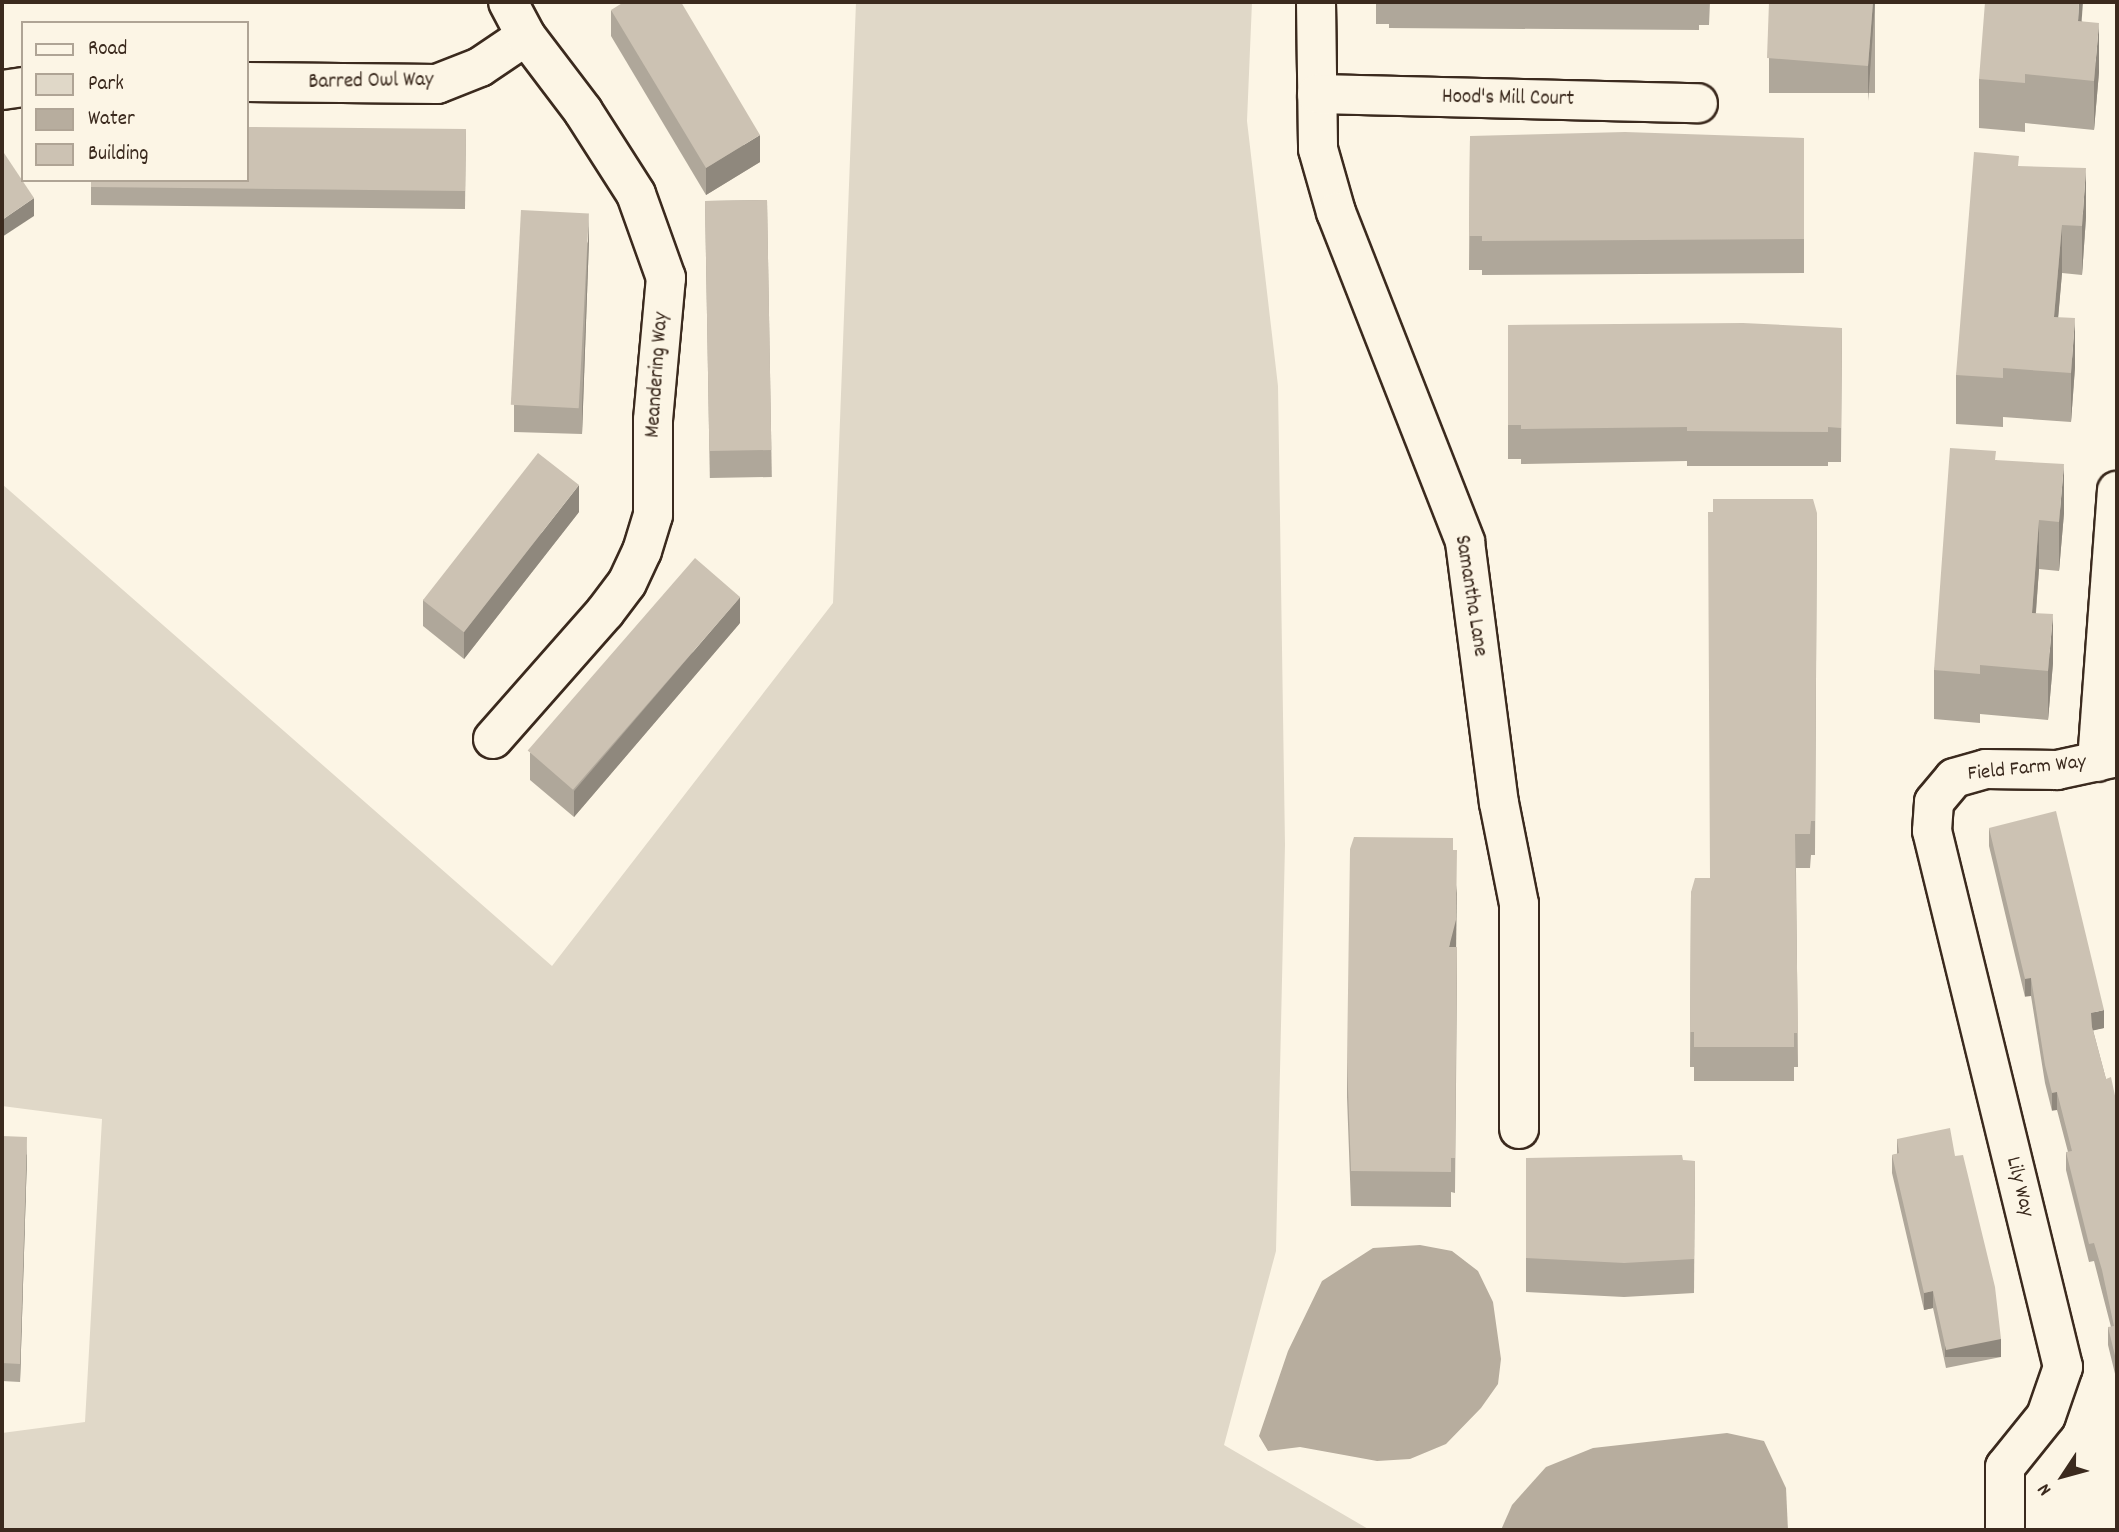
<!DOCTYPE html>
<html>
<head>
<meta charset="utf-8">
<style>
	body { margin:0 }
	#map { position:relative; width:2119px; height:1532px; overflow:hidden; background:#fcf5e5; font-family:Dekko,sans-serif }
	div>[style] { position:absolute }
	.green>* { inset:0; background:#e0d8c8 }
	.water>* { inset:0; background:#b7ad9e }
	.roads { filter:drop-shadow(2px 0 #3b2a1e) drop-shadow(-2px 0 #3b2a1e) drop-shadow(0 2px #3b2a1e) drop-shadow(0 -2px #3b2a1e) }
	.minor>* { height:38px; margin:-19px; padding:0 19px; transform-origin:19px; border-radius:19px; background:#fcf5e5 }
	.wall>* { inset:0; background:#afa79a; transform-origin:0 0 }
	.shaded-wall>* { inset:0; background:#8f887d; transform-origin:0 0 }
	.building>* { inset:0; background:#ccc2b3; transform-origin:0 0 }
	span { translate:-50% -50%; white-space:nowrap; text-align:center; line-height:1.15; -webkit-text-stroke:5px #fcf5e5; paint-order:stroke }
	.street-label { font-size:21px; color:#3b2a1e }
	.frame { position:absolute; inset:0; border:4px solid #3b2a1e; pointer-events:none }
	.legend { position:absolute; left:21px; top:21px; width:228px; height:161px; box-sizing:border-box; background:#fcf5e5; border:2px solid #afa495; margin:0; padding:9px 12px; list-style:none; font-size:21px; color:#3b2a1e }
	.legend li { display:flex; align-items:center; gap:14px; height:35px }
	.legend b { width:35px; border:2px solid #afa495 }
	.north { position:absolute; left:2028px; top:1441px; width:70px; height:70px; -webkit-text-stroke:5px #fcf5e5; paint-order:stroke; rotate:234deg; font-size:19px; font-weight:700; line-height:28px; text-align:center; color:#3b2a1e }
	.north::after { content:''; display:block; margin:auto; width:24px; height:32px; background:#3b2a1e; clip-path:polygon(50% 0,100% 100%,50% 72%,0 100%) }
</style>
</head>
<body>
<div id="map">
	<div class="green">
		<i style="clip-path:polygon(856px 2px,1252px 2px,1247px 121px,1278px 386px,1285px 845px,1276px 1251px,1224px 1445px,1370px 1530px,2px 1530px,2px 1433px,85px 1422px,102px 1119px,2px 1106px,2px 484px,552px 966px,833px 603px)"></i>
	</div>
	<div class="water">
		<i style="clip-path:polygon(1420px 1245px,1452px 1251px,1478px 1271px,1493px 1302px,1501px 1359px,1498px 1384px,1481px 1408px,1446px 1444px,1410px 1459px,1377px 1461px,1300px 1447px,1268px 1451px,1259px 1436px,1288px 1351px,1322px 1281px,1373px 1248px)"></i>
		<i style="clip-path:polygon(1727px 1433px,1764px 1441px,1786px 1488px,1788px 1530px,1501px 1530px,1512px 1505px,1546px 1467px,1593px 1448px)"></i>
	</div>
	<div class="roads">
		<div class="minor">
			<i style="left:1316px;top:2px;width:147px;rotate:89.2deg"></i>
			<i style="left:1318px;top:149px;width:66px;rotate:74.1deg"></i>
			<i style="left:1336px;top:212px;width:354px;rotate:68.6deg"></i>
			<i style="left:1465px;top:542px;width:263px;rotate:82.6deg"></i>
			<i style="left:1499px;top:803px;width:103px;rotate:78.8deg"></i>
			<i style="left:1519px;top:904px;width:225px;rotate:90deg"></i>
			<i style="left:247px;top:82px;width:190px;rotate:0.6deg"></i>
			<i style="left:437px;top:84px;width:46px;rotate:-21.6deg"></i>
			<i style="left:480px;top:67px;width:55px;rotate:-34deg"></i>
			<i style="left:2px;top:90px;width:21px;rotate:-8deg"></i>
			<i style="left:1317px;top:94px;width:381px;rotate:1.4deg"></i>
			<i style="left:493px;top:739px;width:169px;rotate:-48.6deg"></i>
			<i style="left:605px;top:612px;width:36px;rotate:-53deg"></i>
			<i style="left:627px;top:583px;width:35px;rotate:-65deg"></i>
			<i style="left:642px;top:551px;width:38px;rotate:-73deg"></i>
			<i style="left:653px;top:515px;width:95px;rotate:-90deg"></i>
			<i style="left:653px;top:420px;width:143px;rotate:-84.8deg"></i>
			<i style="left:666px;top:278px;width:89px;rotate:-109.7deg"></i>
			<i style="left:636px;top:194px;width:98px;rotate:-122.6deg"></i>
			<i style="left:583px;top:111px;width:94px;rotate:-127.2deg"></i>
			<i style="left:526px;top:36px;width:38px;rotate:-118deg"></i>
			<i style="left:2097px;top:762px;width:272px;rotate:-85.8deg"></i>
			<i style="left:2005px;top:1530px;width:63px;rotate:-90deg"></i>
			<i style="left:2005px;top:1467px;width:65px;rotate:-51.2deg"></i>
			<i style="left:2046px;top:1416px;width:52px;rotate:-70.9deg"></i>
			<i style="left:2063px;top:1367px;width:552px;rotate:-103.73deg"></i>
			<i style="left:1932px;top:831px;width:29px;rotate:-86deg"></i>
			<i style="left:1934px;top:802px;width:31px;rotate:-50deg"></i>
			<i style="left:1954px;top:778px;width:33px;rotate:-16deg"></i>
			<i style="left:1986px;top:769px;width:71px;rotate:0.8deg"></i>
			<i style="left:2057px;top:770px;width:61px;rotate:-12.2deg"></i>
		</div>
	</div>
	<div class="wall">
		<i style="clip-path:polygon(2px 2px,205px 2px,2px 4px)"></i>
		<i style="clip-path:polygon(1376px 2px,1710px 2px,1709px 25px,1699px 25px,1699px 30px,1389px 28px,1389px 24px,1376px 24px)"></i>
		<i style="left:1769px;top:2px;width:106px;height:91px"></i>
		<i style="clip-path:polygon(611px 10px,760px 162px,706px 195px,611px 36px)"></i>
		<i style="clip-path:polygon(2082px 21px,2099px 72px,2094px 130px,2025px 123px,2025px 132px,1979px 128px,1979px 79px)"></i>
		<i style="clip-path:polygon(466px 129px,465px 209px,91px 205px,91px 187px)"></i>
		<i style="clip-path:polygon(1470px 136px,1804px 138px,1804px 273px,1482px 275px,1482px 270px,1469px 270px)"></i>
		<i style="clip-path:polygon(2019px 166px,2086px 217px,2082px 275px,2062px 273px,2058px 317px,2075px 367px,2071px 422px,2003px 417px,2003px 427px,1956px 424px,1956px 375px)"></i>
		<i style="left:767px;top:200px;width:277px;height:62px;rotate:89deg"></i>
		<i style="clip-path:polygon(589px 239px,582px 434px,514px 432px,514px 405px)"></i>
		<i style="clip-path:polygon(1508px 325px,1842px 328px,1841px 462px,1828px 462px,1828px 466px,1687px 466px,1687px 461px,1521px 464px,1521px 459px,1508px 459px)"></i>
		<i style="clip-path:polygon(1996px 460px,2064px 513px,2059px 571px,2039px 569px,2036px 613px,2053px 663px,2048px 720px,1980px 714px,1980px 723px,1934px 719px,1934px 670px)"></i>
		<i style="clip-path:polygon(579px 512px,464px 659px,423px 626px,423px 600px)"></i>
		<i style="clip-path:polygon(1817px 513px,1815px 855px,1811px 855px,1810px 868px,1796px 868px,1798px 1067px,1794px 1067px,1794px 1081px,1694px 1081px,1694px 1067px,1690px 1067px,1691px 892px,1710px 878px)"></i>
		<i style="clip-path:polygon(740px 623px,574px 817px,530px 780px,530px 753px)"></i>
		<i style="clip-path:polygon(1989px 828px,2104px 1028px,2093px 1030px,2106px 1079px,2117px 1105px,2117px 1382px,2108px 1345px,2108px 1327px,2111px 1327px,2094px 1261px,2089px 1262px,2066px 1170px,2066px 1152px,2068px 1152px,2057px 1110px,2052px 1111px,2045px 1083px,2031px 996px,2025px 997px,1989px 846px)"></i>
		<i style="clip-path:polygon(1457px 947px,1457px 981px,1455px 1193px,1451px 1192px,1451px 1207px,1351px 1206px,1347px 1097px,1347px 1062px)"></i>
		<i style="clip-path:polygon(2px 1136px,27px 1155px,20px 1382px,2px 1381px)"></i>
		<i style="clip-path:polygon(1897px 1139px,1955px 1156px,2001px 1357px,1946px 1368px,1933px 1308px,1924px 1310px,1892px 1173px,1892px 1155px,1897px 1154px)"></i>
		<i style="clip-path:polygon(1526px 1158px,1695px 1161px,1694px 1293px,1624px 1297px,1526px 1292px)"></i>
	</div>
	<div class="shaded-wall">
		<i style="clip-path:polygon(1873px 2px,1875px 2px,1868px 101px,1868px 66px)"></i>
		<i style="clip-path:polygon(2079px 2px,2083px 2px,2078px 70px,2078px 21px)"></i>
		<i style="clip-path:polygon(2099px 23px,2099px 72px,2094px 130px,2094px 81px)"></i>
		<i style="clip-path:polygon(760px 135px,760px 162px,706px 195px,706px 168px)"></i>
		<i style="clip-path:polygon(2086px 168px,2086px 217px,2082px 275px,2082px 226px)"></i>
		<i style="clip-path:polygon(34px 198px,34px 216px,2px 237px,2px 220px)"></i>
		<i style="clip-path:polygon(589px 213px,589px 239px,582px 434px,582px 408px)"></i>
		<i style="clip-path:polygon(2062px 225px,2062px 273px,2054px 366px,2054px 317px)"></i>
		<i style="clip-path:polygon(2075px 318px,2075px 367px,2071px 422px,2071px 373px)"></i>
		<i style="clip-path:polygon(2064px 464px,2064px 513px,2059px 571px,2059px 522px)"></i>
		<i style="clip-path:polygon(579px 485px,579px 512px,464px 659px,464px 632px)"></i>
		<i style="clip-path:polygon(2039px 520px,2039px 569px,2032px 661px,2032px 613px)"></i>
		<i style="clip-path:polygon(740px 597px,740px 623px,574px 817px,574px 791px)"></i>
		<i style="clip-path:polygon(2053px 614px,2053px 663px,2048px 720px,2048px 671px)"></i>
		<i style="clip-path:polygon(1457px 885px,1456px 955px,1449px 947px)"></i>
		<i style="left:2031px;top:978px;width:18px;height:6px;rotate:90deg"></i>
		<i style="clip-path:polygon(2104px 1010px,2104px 1028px,2091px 1031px,2091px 1013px)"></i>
		<i style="left:2057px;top:1092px;width:18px;height:5px;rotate:90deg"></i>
		<i style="clip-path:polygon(27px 1137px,27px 1155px,20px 1382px,20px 1364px)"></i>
		<i style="clip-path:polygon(1933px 1291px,1933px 1308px,1924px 1310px,1924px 1293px)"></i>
		<i style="left:2001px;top:1339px;width:18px;height:56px;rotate:90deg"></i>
	</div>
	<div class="building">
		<i style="clip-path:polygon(624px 2px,681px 2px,760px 135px,706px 168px,611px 10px)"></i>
		<i style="clip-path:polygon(1769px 2px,1873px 2px,1868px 66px,1767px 58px)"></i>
		<i style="clip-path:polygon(1985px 2px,2079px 2px,2078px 21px,2099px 23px,2094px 81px,2025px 74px,2025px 83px,1979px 79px)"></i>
		<i style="clip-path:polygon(247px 127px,466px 129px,465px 191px,91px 187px,91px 180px,247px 180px)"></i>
		<i style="clip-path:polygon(1625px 132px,1804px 138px,1804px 239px,1482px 241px,1482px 236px,1469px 236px,1470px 136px)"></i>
		<i style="clip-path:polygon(2px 150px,34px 198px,2px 220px)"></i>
		<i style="clip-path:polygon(1974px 152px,2019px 156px,2018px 166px,2086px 168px,2082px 226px,2062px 225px,2054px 317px,2075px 318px,2071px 373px,2003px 368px,2003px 378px,1956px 375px)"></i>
		<i style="left:767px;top:200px;width:250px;height:62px;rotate:89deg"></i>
		<i style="left:521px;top:210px;width:68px;height:195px;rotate:3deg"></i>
		<i style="clip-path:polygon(1743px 323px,1842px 328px,1841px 428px,1828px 427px,1828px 432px,1687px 431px,1687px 427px,1521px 429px,1521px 425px,1508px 425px,1508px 325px)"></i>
		<i style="clip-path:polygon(1950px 448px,1996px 451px,1995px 460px,2064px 464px,2059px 522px,2039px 520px,2032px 613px,2053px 614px,2048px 671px,1980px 665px,1980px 674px,1934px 670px)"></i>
		<i style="left:538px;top:453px;width:52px;height:187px;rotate:38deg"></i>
		<i style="clip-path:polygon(1713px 499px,1813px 499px,1817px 513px,1815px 821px,1811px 821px,1810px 834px,1795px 834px,1798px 1033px,1794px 1033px,1794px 1047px,1694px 1047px,1694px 1032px,1690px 1032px,1691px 892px,1695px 878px,1710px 878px,1708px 512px,1713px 512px)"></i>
		<i style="left:695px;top:558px;width:60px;height:255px;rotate:41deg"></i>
		<i style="clip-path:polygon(2056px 811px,2104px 1010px,2091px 1013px,2092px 1027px,2106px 1079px,2111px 1077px,2117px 1105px,2117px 1364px,2108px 1327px,2114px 1326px,2102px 1270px,2094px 1243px,2089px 1244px,2066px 1152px,2072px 1151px,2057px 1092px,2052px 1093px,2045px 1065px,2031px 978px,2025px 979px,1989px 828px)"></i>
		<i style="clip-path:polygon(1354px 837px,1453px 838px,1453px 850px,1457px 850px,1456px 920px,1449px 947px,1457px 947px,1455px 1158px,1451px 1158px,1451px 1172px,1351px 1171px,1347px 1062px,1350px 849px)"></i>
		<i style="clip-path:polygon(1950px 1128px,1955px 1156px,1963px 1155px,1995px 1287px,2001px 1339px,1946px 1350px,1933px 1291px,1924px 1293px,1892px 1155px,1899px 1153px,1897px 1139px)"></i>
		<i style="clip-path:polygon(2px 1136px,27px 1137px,20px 1364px,2px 1363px)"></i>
		<i style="clip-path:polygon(1682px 1155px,1683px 1160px,1695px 1161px,1694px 1259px,1624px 1263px,1526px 1258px,1526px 1158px)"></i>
	</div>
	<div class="street-label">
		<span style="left:371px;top:82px;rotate:-1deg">Barred Owl Way</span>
		<span style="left:1508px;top:99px;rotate:1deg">Hood's Mill Court</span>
		<span style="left:658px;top:375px;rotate:-86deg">Meandering Way</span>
		<span style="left:1470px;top:596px;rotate:81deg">Samantha Lane</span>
		<span style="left:2027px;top:769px;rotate:-6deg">Field Farm Way</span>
		<span style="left:2019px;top:1187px;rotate:76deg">Lily Way</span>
	</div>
	<div class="frame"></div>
	<ul class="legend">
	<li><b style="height:9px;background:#fcf5e5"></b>Road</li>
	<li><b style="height:19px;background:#e0d8c8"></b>Park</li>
	<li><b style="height:19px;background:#b7ad9e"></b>Water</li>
	<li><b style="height:19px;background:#ccc2b3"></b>Building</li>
	</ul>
	<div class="north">N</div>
</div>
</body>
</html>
